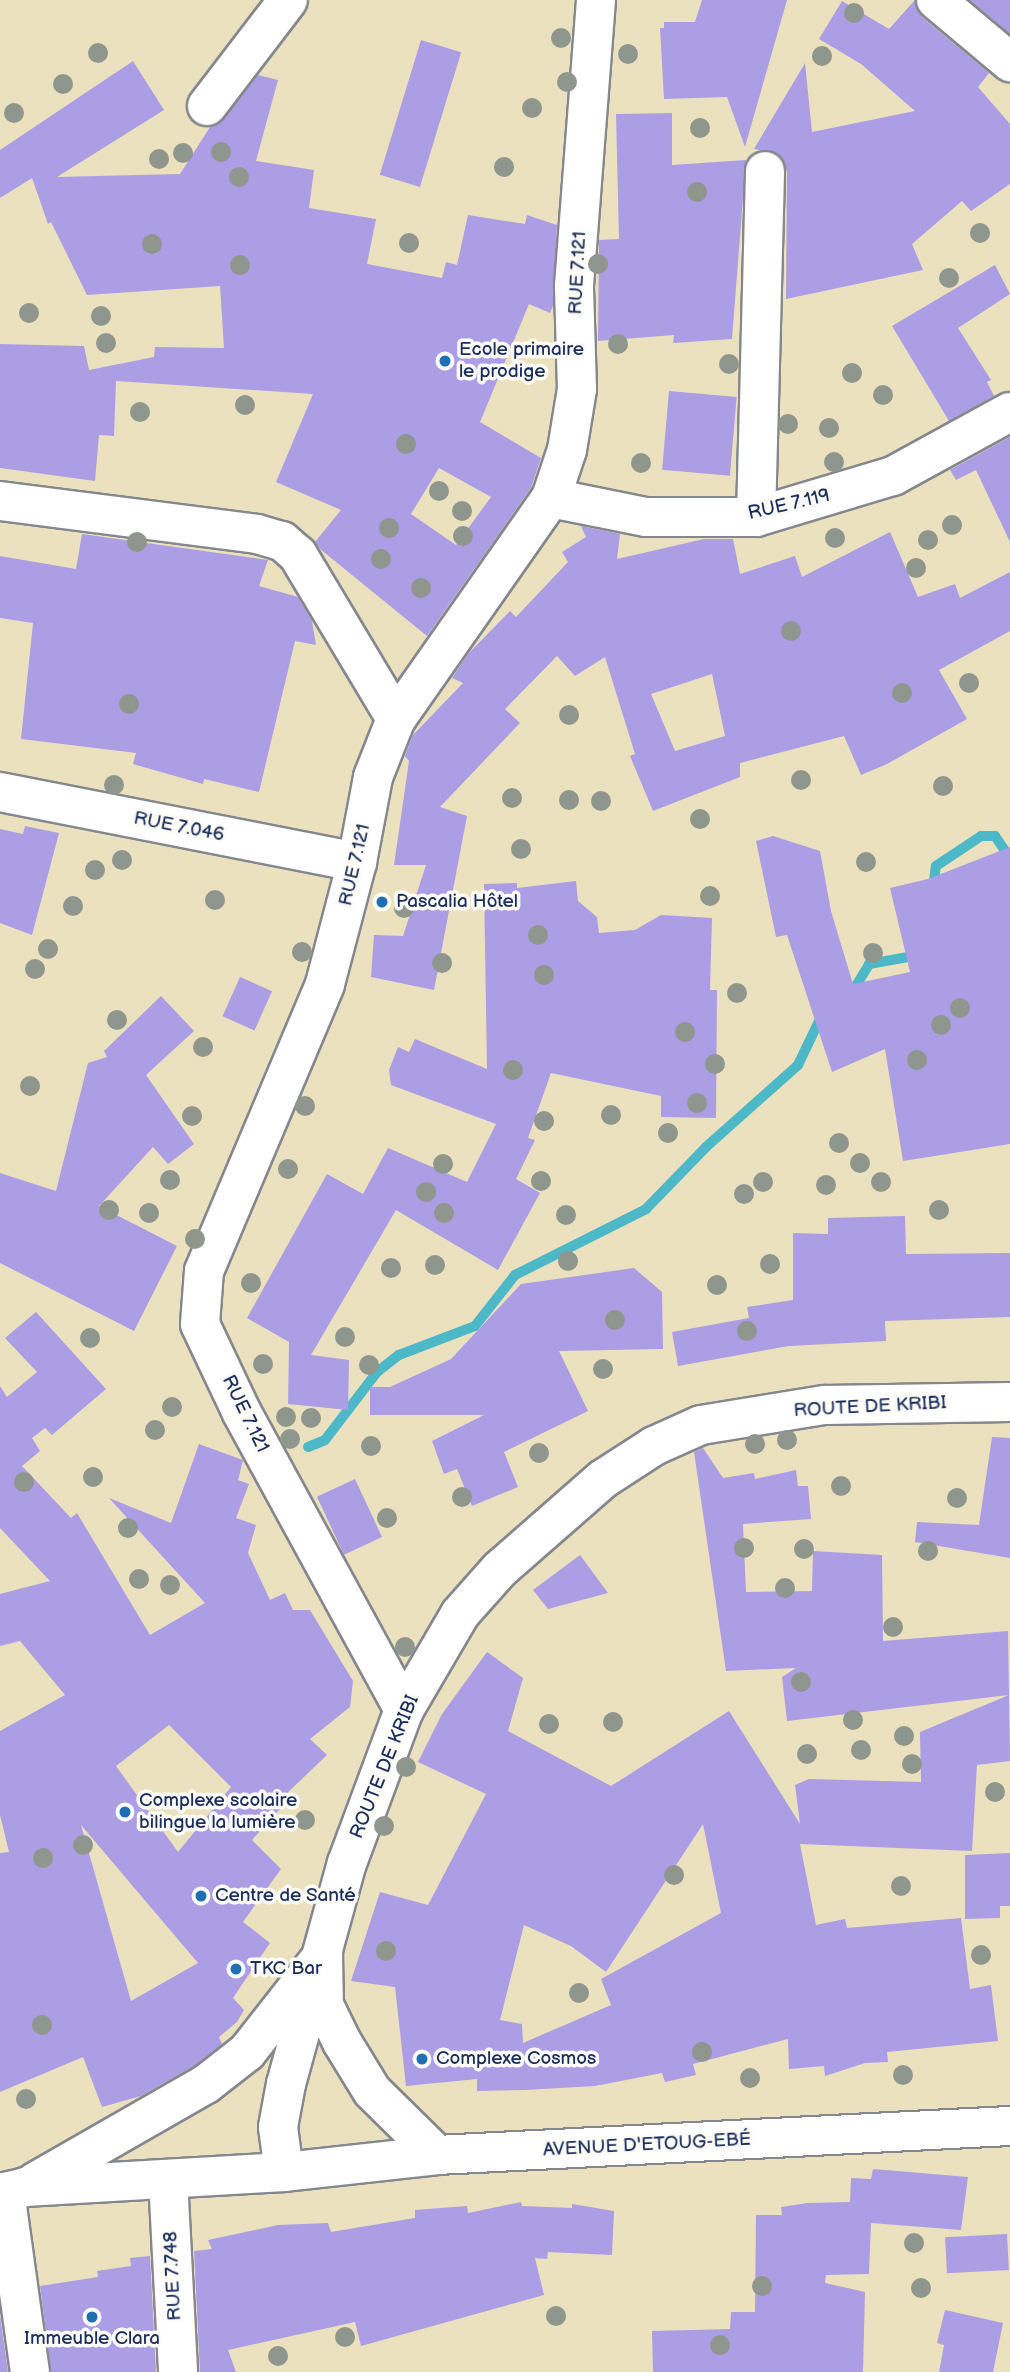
<!DOCTYPE html>
<html>
<head>
<meta charset="utf-8">
<style>
	body { margin:0 }
	#map { position:relative; width:1010px; height:2372px; overflow:hidden; background:#ece1bf; font-family:"Balsamiq Sans",sans-serif }
	div>[style] { position:absolute }
	.stream>* { height:10px; margin:-5px; padding:0 5px; transform-origin:5px; border-radius:5px; background:#4cb8c8 }
	.building>* { inset:0; background:#ab9ee4; transform-origin:0 0 }
	.roads { filter:drop-shadow(2px 0 #84888e) drop-shadow(-2px 0 #84888e) drop-shadow(0 2px #84888e) drop-shadow(0 -2px #84888e) }
	.minor>* { height:38px; margin:-19px; padding:0 19px; transform-origin:19px; border-radius:19px; background:#fff }
	.secondary>* { height:38px; margin:-19px; padding:0 19px; transform-origin:19px; border-radius:19px; background:#fff }
	.primary>* { height:38px; margin:-19px; padding:0 19px; transform-origin:19px; border-radius:19px; background:#fff }
	.trees>* { width:20px; height:20px; margin:-10px; border-radius:50%; background:#8e968e }
	.dots>* { width:19px; height:19px; translate:-50% -50%; box-sizing:border-box; border:4px solid #fdfcf7; border-radius:50% }
	span { translate:-50% -50%; white-space:nowrap; text-align:center; line-height:1.15; -webkit-text-stroke:7px #fdfcf7; paint-order:stroke }
	.street-label { font-size:19px; color:#1b2f5e }
	.poi-label { font-size:19px; color:#1b2f5e }
	.left { translate:0 -50%; text-align:left }
</style>
</head>
<body>
<div id="map">
	<div class="stream">
		<i style="left:933px;top:889px;width:23px;rotate:-83deg"></i>
		<i style="left:936px;top:866px;width:54px;rotate:-33.7deg"></i>
		<i style="left:981px;top:836px;width:14px"></i>
		<i style="left:995px;top:836px;width:27px;rotate:56deg"></i>
		<i style="left:848px;top:990px;width:9px;rotate:-27deg"></i>
		<i style="left:856px;top:986px;width:26px;rotate:-59deg"></i>
		<i style="left:869px;top:964px;width:51px;rotate:-10.2deg"></i>
		<i style="left:308px;top:1447px;width:18px;rotate:-22deg"></i>
		<i style="left:325px;top:1440px;width:86px;rotate:-52.6deg"></i>
		<i style="left:377px;top:1372px;width:28px;rotate:-38deg"></i>
		<i style="left:399px;top:1355px;width:81px;rotate:-20.9deg"></i>
		<i style="left:475px;top:1326px;width:65px;rotate:-51.9deg"></i>
		<i style="left:515px;top:1275px;width:147px;rotate:-26.7deg"></i>
		<i style="left:646px;top:1209px;width:86px;rotate:-45.9deg"></i>
		<i style="left:706px;top:1147px;width:123px;rotate:-41.7deg"></i>
		<i style="left:798px;top:1065px;width:53px;rotate:-64.4deg"></i>
	</div>
	<div class="building">
		<i style="clip-path:polygon(702px 0,787px 0,745px 147px,727px 97px,664px 99px,660px 28px,664px 28px,664px 22px,695px 22px)"></i>
		<i style="clip-path:polygon(915px 0,922px 17px,989px 73px,978px 87px,1010px 124px,1010px 184px,971px 211px,962px 201px,912px 244px,923px 270px,786px 299px,787px 171px,777px 153px,754px 149px,805px 63px,812px 132px,915px 111px,861px 64px,819px 39px,842px 1px,889px 29px)"></i>
		<i style="clip-path:polygon(970px 0,1010px 0,1010px 32px,1009px 33px)"></i>
		<i style="left:421px;top:40px;width:42px;height:141px;rotate:17deg"></i>
		<i style="clip-path:polygon(evenodd,133px 61px,164px 110px,57px 177px,180px 174px,210px 127px,224px 119px,258px 75px,278px 80px,256px 161px,314px 170px,309px 208px,376px 219px,367px 264px,442px 278px,446px 262px,457px 265px,468px 215px,525px 224px,527px 215px,557px 225px,553px 306px,550px 313px,529px 304px,480px 422px,541px 458px,531px 488px,427px 636px,320px 549px,315px 542px,341px 510px,276px 482px,313px 394px,116px 381px,114px 436px,99px 435px,95px 481px,0 468px,0 344px,84px 346px,89px 370px,154px 357px,155px 347px,224px 348px,220px 286px,87px 295px,51px 222px,48px 224px,32px 178px,0 198px,0 150px,133px 61px,439px 468px,491px 497px,456px 545px,411px 514px,439px 468px)"></i>
		<i style="clip-path:polygon(672px 113px,672px 165px,746px 160px,732px 339px,673px 343px,674px 335px,598px 341px,599px 240px,619px 239px,616px 114px)"></i>
		<i style="clip-path:polygon(995px 265px,1010px 294px,958px 328px,991px 380px,987px 382px,994px 396px,949px 421px,892px 326px)"></i>
		<i style="left:669px;top:391px;width:68px;height:79px;rotate:5deg"></i>
		<i style="clip-path:polygon(1010px 437px,1010px 542px,976px 470px,956px 480px,950px 470px)"></i>
		<i style="clip-path:polygon(evenodd,581px 526px,620px 534px,617px 559px,704px 539px,733px 539px,740px 574px,795px 556px,802px 577px,890px 532px,918px 597px,955px 584px,960px 598px,1010px 572px,1010px 631px,939px 670px,967px 719px,887px 764px,861px 775px,844px 736px,740px 763px,740px 777px,653px 811px,630px 756px,635px 754px,605px 657px,575px 676px,557px 656px,505px 709px,520px 723px,440px 807px,467px 816px,434px 990px,371px 977px,374px 935px,403px 936px,426px 865px,394px 865px,409px 761px,405px 756px,413px 735px,463px 683px,452px 678px,469px 653px,510px 611px,516px 617px,568px 562px,562px 552px,586px 537px,581px 526px,712px 674px,725px 736px,675px 751px,651px 694px,712px 674px)"></i>
		<i style="clip-path:polygon(82px 534px,268px 560px,259px 586px,298px 597px,312px 621px,316px 645px,295px 641px,259px 792px,204px 779px,203px 784px,133px 764px,136px 753px,21px 739px,33px 623px,0 618px,0 556px,76px 569px)"></i>
		<i style="clip-path:polygon(25px 826px,59px 833px,32px 935px,0 923px,0 829px,23px 834px)"></i>
		<i style="clip-path:polygon(773px 836px,820px 851px,831px 911px,853px 984px,910px 972px,890px 888px,928px 879px,1010px 847px,1010px 1144px,903px 1161px,885px 1049px,832px 1072px,787px 935px,776px 937px,756px 841px)"></i>
		<i style="clip-path:polygon(576px 881px,578px 901px,597px 917px,599px 933px,635px 930px,661px 915px,712px 918px,710px 990px,717px 990px,716px 1118px,661px 1117px,661px 1096px,551px 1073px,528px 1138px,535px 1140px,516px 1179px,540px 1193px,498px 1270px,396px 1210px,311px 1355px,349px 1360px,348px 1410px,288px 1404px,289px 1342px,247px 1318px,327px 1174px,363px 1194px,388px 1148px,467px 1182px,496px 1124px,391px 1085px,389px 1070px,398px 1047px,409px 1052px,415px 1039px,487px 1069px,484px 884px,517px 883px,517px 888px)"></i>
		<i style="left:240px;top:977px;width:35px;height:43px;rotate:24deg"></i>
		<i style="clip-path:polygon(161px 996px,194px 1031px,146px 1075px,194px 1144px,168px 1164px,153px 1147px,99px 1206px,177px 1246px,134px 1331px,0 1263px,0 1173px,56px 1191px,88px 1063px,107px 1057px,104px 1051px)"></i>
		<i style="clip-path:polygon(905px 1216px,906px 1254px,1010px 1253px,1010px 1317px,885px 1321px,886px 1341px,789px 1346px,678px 1366px,672px 1332px,749px 1318px,747px 1307px,793px 1300px,793px 1233px,828px 1234px,828px 1218px)"></i>
		<i style="clip-path:polygon(634px 1268px,662px 1292px,663px 1349px,559px 1351px,588px 1411px,504px 1452px,518px 1487px,472px 1506px,457px 1469px,444px 1474px,432px 1441px,484px 1415px,370px 1415px,370px 1387px,390px 1387px,451px 1359px,521px 1284px)"></i>
		<i style="clip-path:polygon(evenodd,36px 1312px,106px 1389px,52px 1435px,45px 1428px,32px 1438px,40px 1451px,22px 1466px,71px 1518px,77px 1513px,150px 1635px,205px 1603px,109px 1498px,171px 1523px,199px 1444px,243px 1460px,238px 1480px,249px 1484px,236px 1518px,256px 1525px,248px 1553px,270px 1600px,285px 1593px,293px 1610px,310px 1610px,353px 1681px,350px 1707px,310px 1739px,327px 1755px,284px 1796px,288px 1800px,252px 1840px,281px 1869px,243px 1922px,270px 1943px,233px 1998px,244px 2010px,237px 2022px,219px 2037px,222px 2044px,194px 2066px,141px 2096px,102px 2107px,83px 2057px,0 2092px,0 1853px,9px 1852px,0 1815px,0 1731px,65px 1695px,20px 1641px,0 1646px,0 1594px,50px 1581px,0 1528px,0 1386px,7px 1397px,37px 1372px,5px 1338px,36px 1312px,169px 1725px,231px 1787px,178px 1852px,116px 1766px,169px 1725px,36px 1312px,81px 1825px,198px 1963px,131px 2001px,81px 1825px)"></i>
		<i style="clip-path:polygon(992px 1437px,1010px 1438px,1010px 1558px,915px 1542px,917px 1522px,979px 1525px)"></i>
		<i style="clip-path:polygon(evenodd,703px 1448px,723px 1478px,754px 1473px,755px 1479px,796px 1470px,798px 1486px,808px 1486px,811px 1519px,743px 1524px,746px 1592px,812px 1591px,813px 1551px,882px 1555px,883px 1641px,1008px 1631px,1010px 1761px,977px 1765px,972px 1851px,800px 1844px,816px 1925px,845px 1919px,847px 1928px,961px 1918px,970px 1989px,991px 1985px,998px 2041px,887px 2052px,888px 2062px,865px 2063px,825px 2076px,824px 2066px,789px 2069px,788px 2039px,693px 2064px,696px 2075px,665px 2082px,662px 2073px,595px 2086px,525px 2090px,477px 2091px,477px 2079px,406px 2086px,395px 1987px,351px 1981px,380px 1892px,428px 1905px,486px 1794px,418px 1762px,442px 1714px,487px 1652px,523px 1678px,508px 1731px,611px 1786px,729px 1711px,800px 1824px,795px 1785px,809px 1779px,921px 1782px,920px 1732px,1009px 1695px,787px 1721px,782px 1677px,796px 1668px,726px 1671px,694px 1452px,703px 1448px,703px 1824px,721px 1913px,601px 1979px,611px 2005px,523px 2043px,522px 2024px,500px 2020px,524px 1925px,571px 1946px,606px 1972px,703px 1824px)"></i>
		<i style="left:355px;top:1479px;width:64px;height:42px;rotate:65deg"></i>
		<i style="clip-path:polygon(580px 1555px,608px 1593px,548px 1609px,533px 1590px)"></i>
		<i style="clip-path:polygon(1010px 1853px,1010px 1906px,1000px 1906px,1000px 1918px,965px 1919px,965px 1855px)"></i>
		<i style="clip-path:polygon(873px 2169px,968px 2177px,961px 2230px,871px 2223px,869px 2274px,826px 2275px,825px 2283px,865px 2292px,863px 2372px,653px 2372px,652px 2331px,730px 2329px,731px 2312px,755px 2312px,756px 2215px,782px 2215px,781px 2207px,808px 2203px,850px 2202px,851px 2178px,871px 2179px)"></i>
		<i style="clip-path:polygon(521px 2202px,522px 2206px,572px 2208px,572px 2204px,614px 2211px,612px 2255px,548px 2252px,547px 2259px,535px 2258px,544px 2295px,361px 2346px,355px 2322px,228px 2350px,236px 2372px,200px 2372px,194px 2251px,212px 2249px,208px 2240px,278px 2225px,328px 2223px,331px 2232px,415px 2218px,415px 2210px,467px 2206px,468px 2213px)"></i>
		<i style="left:1007px;top:2234px;width:36px;height:62px;rotate:87deg"></i>
		<i style="clip-path:polygon(150px 2256px,156px 2372px,51px 2372px,40px 2286px,98px 2277px,97px 2271px,131px 2266px,130px 2258px)"></i>
		<i style="clip-path:polygon(945px 2310px,1003px 2323px,993px 2372px,939px 2372px,944px 2345px,937px 2343px)"></i>
		<i style="clip-path:polygon(0 2315px,8px 2372px,0 2372px)"></i>
	</div>
	<div class="roads">
		<div class="minor">
			<i style="left:936px;top:0;width:97px;rotate:40deg"></i>
			<i style="left:207px;top:106px;width:133px;rotate:-52.6deg"></i>
			<i style="left:551px;top:498px;width:97px;rotate:11.3deg"></i>
			<i style="left:646px;top:517px;width:110px"></i>
			<i style="left:756px;top:517px;width:143px;rotate:-16.7deg"></i>
			<i style="left:893px;top:476px;width:133px;rotate:-28.7deg"></i>
			<i style="left:0;top:501px;width:259px;rotate:7.3deg"></i>
			<i style="left:257px;top:534px;width:26px;rotate:16deg"></i>
			<i style="left:282px;top:541px;width:21px;rotate:41deg"></i>
			<i style="left:298px;top:555px;width:191px;rotate:59.1deg"></i>
			<i style="left:756px;top:517px;width:346px;rotate:-88.5deg"></i>
			<i style="left:0;top:792px;width:364px;rotate:11.1deg"></i>
			<i style="left:404px;top:1710px;width:338px;rotate:-118.6deg"></i>
			<i style="left:242px;top:1413px;width:98px;rotate:-115.3deg"></i>
			<i style="left:200px;top:1324px;width:53px;rotate:-85.7deg"></i>
			<i style="left:204px;top:1271px;width:311px;rotate:-67.1deg"></i>
			<i style="left:325px;top:984px;width:126px;rotate:-75.3deg"></i>
			<i style="left:357px;top:862px;width:86px;rotate:-79.3deg"></i>
			<i style="left:373px;top:777px;width:62px;rotate:-68.4deg"></i>
			<i style="left:396px;top:719px;width:270px;rotate:-55deg"></i>
			<i style="left:551px;top:498px;width:51px;rotate:-71.6deg"></i>
			<i style="left:567px;top:450px;width:62px;rotate:-80.7deg"></i>
			<i style="left:577px;top:389px;width:103px;rotate:-91.7deg"></i>
			<i style="left:574px;top:286px;width:287px;rotate:-85.6deg"></i>
			<i style="left:168px;top:2179px;width:193px;rotate:87deg"></i>
			<i style="left:5px;top:2192px;width:182px;rotate:82.1deg"></i>
		</div>
		<div class="secondary">
			<i style="left:284px;top:2172px;width:45px;rotate:-97.6deg"></i>
			<i style="left:278px;top:2127px;width:44px;rotate:-79.5deg"></i>
			<i style="left:286px;top:2084px;width:229px;rotate:-74.6deg"></i>
			<i style="left:347px;top:1863px;width:163px;rotate:-69.6deg"></i>
			<i style="left:404px;top:1710px;width:111px;rotate:-59.7deg"></i>
			<i style="left:460px;top:1614px;width:59px;rotate:-48.4deg"></i>
			<i style="left:499px;top:1570px;width:138px;rotate:-41.2deg"></i>
			<i style="left:603px;top:1479px;width:61px;rotate:-32.9deg"></i>
			<i style="left:654px;top:1446px;width:51px;rotate:-24.1deg"></i>
			<i style="left:701px;top:1425px;width:126px;rotate:-9.2deg"></i>
			<i style="left:825px;top:1405px;width:185px;rotate:-0.9deg"></i>
		</div>
		<div class="primary">
			<i style="left:323px;top:1955px;width:50px;rotate:88.9deg"></i>
			<i style="left:324px;top:2005px;width:41px;rotate:64.1deg"></i>
			<i style="left:342px;top:2042px;width:57px;rotate:58.5deg"></i>
			<i style="left:372px;top:2091px;width:91px;rotate:44.6deg"></i>
			<i style="left:35px;top:2182px;width:197px;rotate:-29.8deg"></i>
			<i style="left:206px;top:2084px;width:52px;rotate:-38deg"></i>
			<i style="left:247px;top:2052px;width:123px;rotate:-51.9deg"></i>
			<i style="left:0;top:2193px;width:26px;rotate:-13deg"></i>
			<i style="left:25px;top:2187px;width:259px;rotate:-3.3deg"></i>
			<i style="left:284px;top:2172px;width:154px;rotate:-6.3deg"></i>
			<i style="left:437px;top:2155px;width:574px;rotate:-2.9deg"></i>
		</div>
	</div>
	<div class="trees">
		<i style="left:854px;top:13px"></i>
		<i style="left:561px;top:38px"></i>
		<i style="left:98px;top:53px"></i>
		<i style="left:628px;top:54px"></i>
		<i style="left:822px;top:56px"></i>
		<i style="left:567px;top:82px"></i>
		<i style="left:63px;top:84px"></i>
		<i style="left:532px;top:108px"></i>
		<i style="left:14px;top:113px"></i>
		<i style="left:700px;top:128px"></i>
		<i style="left:221px;top:152px"></i>
		<i style="left:183px;top:153px"></i>
		<i style="left:159px;top:159px"></i>
		<i style="left:504px;top:167px"></i>
		<i style="left:239px;top:177px"></i>
		<i style="left:697px;top:192px"></i>
		<i style="left:980px;top:233px"></i>
		<i style="left:409px;top:243px"></i>
		<i style="left:152px;top:244px"></i>
		<i style="left:598px;top:264px"></i>
		<i style="left:240px;top:265px"></i>
		<i style="left:949px;top:278px"></i>
		<i style="left:29px;top:313px"></i>
		<i style="left:101px;top:316px"></i>
		<i style="left:106px;top:343px"></i>
		<i style="left:618px;top:344px"></i>
		<i style="left:729px;top:364px"></i>
		<i style="left:852px;top:373px"></i>
		<i style="left:883px;top:395px"></i>
		<i style="left:245px;top:405px"></i>
		<i style="left:140px;top:412px"></i>
		<i style="left:788px;top:424px"></i>
		<i style="left:829px;top:428px"></i>
		<i style="left:406px;top:444px"></i>
		<i style="left:834px;top:462px"></i>
		<i style="left:641px;top:463px"></i>
		<i style="left:439px;top:491px"></i>
		<i style="left:462px;top:511px"></i>
		<i style="left:952px;top:525px"></i>
		<i style="left:389px;top:528px"></i>
		<i style="left:463px;top:536px"></i>
		<i style="left:835px;top:538px"></i>
		<i style="left:928px;top:540px"></i>
		<i style="left:137px;top:542px"></i>
		<i style="left:381px;top:559px"></i>
		<i style="left:916px;top:568px"></i>
		<i style="left:421px;top:588px"></i>
		<i style="left:791px;top:631px"></i>
		<i style="left:969px;top:683px"></i>
		<i style="left:902px;top:693px"></i>
		<i style="left:129px;top:704px"></i>
		<i style="left:569px;top:715px"></i>
		<i style="left:801px;top:780px"></i>
		<i style="left:114px;top:785px"></i>
		<i style="left:943px;top:786px"></i>
		<i style="left:512px;top:798px"></i>
		<i style="left:569px;top:800px"></i>
		<i style="left:601px;top:801px"></i>
		<i style="left:700px;top:819px"></i>
		<i style="left:521px;top:849px"></i>
		<i style="left:122px;top:860px"></i>
		<i style="left:866px;top:862px"></i>
		<i style="left:95px;top:870px"></i>
		<i style="left:710px;top:896px"></i>
		<i style="left:215px;top:900px"></i>
		<i style="left:73px;top:906px"></i>
		<i style="left:404px;top:908px"></i>
		<i style="left:538px;top:935px"></i>
		<i style="left:48px;top:949px"></i>
		<i style="left:302px;top:952px"></i>
		<i style="left:873px;top:953px"></i>
		<i style="left:442px;top:963px"></i>
		<i style="left:35px;top:969px"></i>
		<i style="left:544px;top:975px"></i>
		<i style="left:737px;top:993px"></i>
		<i style="left:960px;top:1008px"></i>
		<i style="left:117px;top:1020px"></i>
		<i style="left:941px;top:1025px"></i>
		<i style="left:685px;top:1032px"></i>
		<i style="left:203px;top:1047px"></i>
		<i style="left:917px;top:1060px"></i>
		<i style="left:715px;top:1064px"></i>
		<i style="left:513px;top:1070px"></i>
		<i style="left:30px;top:1086px"></i>
		<i style="left:697px;top:1103px"></i>
		<i style="left:305px;top:1106px"></i>
		<i style="left:611px;top:1115px"></i>
		<i style="left:192px;top:1116px"></i>
		<i style="left:544px;top:1121px"></i>
		<i style="left:668px;top:1133px"></i>
		<i style="left:839px;top:1143px"></i>
		<i style="left:860px;top:1163px"></i>
		<i style="left:443px;top:1164px"></i>
		<i style="left:288px;top:1169px"></i>
		<i style="left:170px;top:1180px"></i>
		<i style="left:541px;top:1181px"></i>
		<i style="left:763px;top:1182px"></i>
		<i style="left:881px;top:1182px"></i>
		<i style="left:826px;top:1185px"></i>
		<i style="left:426px;top:1192px"></i>
		<i style="left:744px;top:1194px"></i>
		<i style="left:109px;top:1210px"></i>
		<i style="left:939px;top:1210px"></i>
		<i style="left:149px;top:1213px"></i>
		<i style="left:444px;top:1213px"></i>
		<i style="left:566px;top:1215px"></i>
		<i style="left:195px;top:1239px"></i>
		<i style="left:568px;top:1261px"></i>
		<i style="left:770px;top:1264px"></i>
		<i style="left:435px;top:1265px"></i>
		<i style="left:391px;top:1268px"></i>
		<i style="left:251px;top:1283px"></i>
		<i style="left:717px;top:1285px"></i>
		<i style="left:615px;top:1320px"></i>
		<i style="left:747px;top:1331px"></i>
		<i style="left:345px;top:1337px"></i>
		<i style="left:90px;top:1338px"></i>
		<i style="left:263px;top:1364px"></i>
		<i style="left:369px;top:1365px"></i>
		<i style="left:603px;top:1369px"></i>
		<i style="left:172px;top:1407px"></i>
		<i style="left:286px;top:1417px"></i>
		<i style="left:311px;top:1418px"></i>
		<i style="left:155px;top:1430px"></i>
		<i style="left:290px;top:1439px"></i>
		<i style="left:787px;top:1440px"></i>
		<i style="left:755px;top:1444px"></i>
		<i style="left:371px;top:1446px"></i>
		<i style="left:539px;top:1453px"></i>
		<i style="left:93px;top:1477px"></i>
		<i style="left:24px;top:1482px"></i>
		<i style="left:841px;top:1486px"></i>
		<i style="left:462px;top:1497px"></i>
		<i style="left:957px;top:1498px"></i>
		<i style="left:387px;top:1518px"></i>
		<i style="left:128px;top:1528px"></i>
		<i style="left:744px;top:1548px"></i>
		<i style="left:804px;top:1549px"></i>
		<i style="left:928px;top:1551px"></i>
		<i style="left:139px;top:1579px"></i>
		<i style="left:170px;top:1585px"></i>
		<i style="left:785px;top:1588px"></i>
		<i style="left:893px;top:1627px"></i>
		<i style="left:405px;top:1647px"></i>
		<i style="left:801px;top:1682px"></i>
		<i style="left:853px;top:1720px"></i>
		<i style="left:613px;top:1722px"></i>
		<i style="left:549px;top:1724px"></i>
		<i style="left:904px;top:1736px"></i>
		<i style="left:861px;top:1750px"></i>
		<i style="left:807px;top:1754px"></i>
		<i style="left:912px;top:1764px"></i>
		<i style="left:406px;top:1767px"></i>
		<i style="left:995px;top:1792px"></i>
		<i style="left:305px;top:1820px"></i>
		<i style="left:384px;top:1826px"></i>
		<i style="left:83px;top:1845px"></i>
		<i style="left:43px;top:1858px"></i>
		<i style="left:674px;top:1875px"></i>
		<i style="left:901px;top:1886px"></i>
		<i style="left:386px;top:1951px"></i>
		<i style="left:981px;top:1955px"></i>
		<i style="left:579px;top:1993px"></i>
		<i style="left:42px;top:2025px"></i>
		<i style="left:702px;top:2052px"></i>
		<i style="left:903px;top:2075px"></i>
		<i style="left:750px;top:2078px"></i>
		<i style="left:26px;top:2099px"></i>
		<i style="left:914px;top:2243px"></i>
		<i style="left:762px;top:2286px"></i>
		<i style="left:921px;top:2288px"></i>
		<i style="left:556px;top:2316px"></i>
		<i style="left:345px;top:2337px"></i>
		<i style="left:720px;top:2345px"></i>
		<i style="left:278px;top:2356px"></i>
	</div>
	<div class="dots">
		<i style="left:445px;top:361px;background:#1f6fb2"></i>
		<i style="left:382px;top:902px;background:#1f6fb2"></i>
		<i style="left:125px;top:1812px;background:#1f6fb2"></i>
		<i style="left:201px;top:1896px;background:#1f6fb2"></i>
		<i style="left:236px;top:1969px;background:#1f6fb2"></i>
		<i style="left:422px;top:2059px;background:#1f6fb2"></i>
		<i style="left:92px;top:2317px;background:#1f6fb2"></i>
	</div>
	<div class="street-label">
		<span style="left:578px;top:273px;rotate:-87deg">RUE 7.121</span>
		<span style="left:789px;top:505px;rotate:-13deg">RUE 7.119</span>
		<span style="left:179px;top:827px;rotate:11deg">RUE 7.046</span>
		<span style="left:355px;top:865px;rotate:-77deg">RUE 7.121</span>
		<span style="left:870px;top:1407px;rotate:-3deg">ROUTE DE KRIBI</span>
		<span style="left:245px;top:1414px;rotate:64deg">RUE 7.121</span>
		<span style="left:385px;top:1767px;rotate:-68deg">ROUTE DE KRIBI</span>
		<span style="left:647px;top:2145px;rotate:-3deg">AVENUE D'ETOUG-EBÉ</span>
		<span style="left:173px;top:2276px;rotate:-93deg">RUE 7.748</span>
	</div>
	<div class="poi-label">
		<span class="left" style="left:459px;top:361px">Ecole primaire<br>le prodige</span>
		<span class="left" style="left:396px;top:902px">Pascalia Hôtel</span>
		<span class="left" style="left:139px;top:1812px">Complexe scolaire<br>bilingue la lumière</span>
		<span class="left" style="left:215px;top:1896px">Centre de Santé</span>
		<span class="left" style="left:250px;top:1969px">TKC Bar</span>
		<span class="left" style="left:436px;top:2059px">Complexe Cosmos</span>
		<span style="left:92px;top:2339px">Immeuble Clara</span>
	</div>
</div>
</body>
</html>
